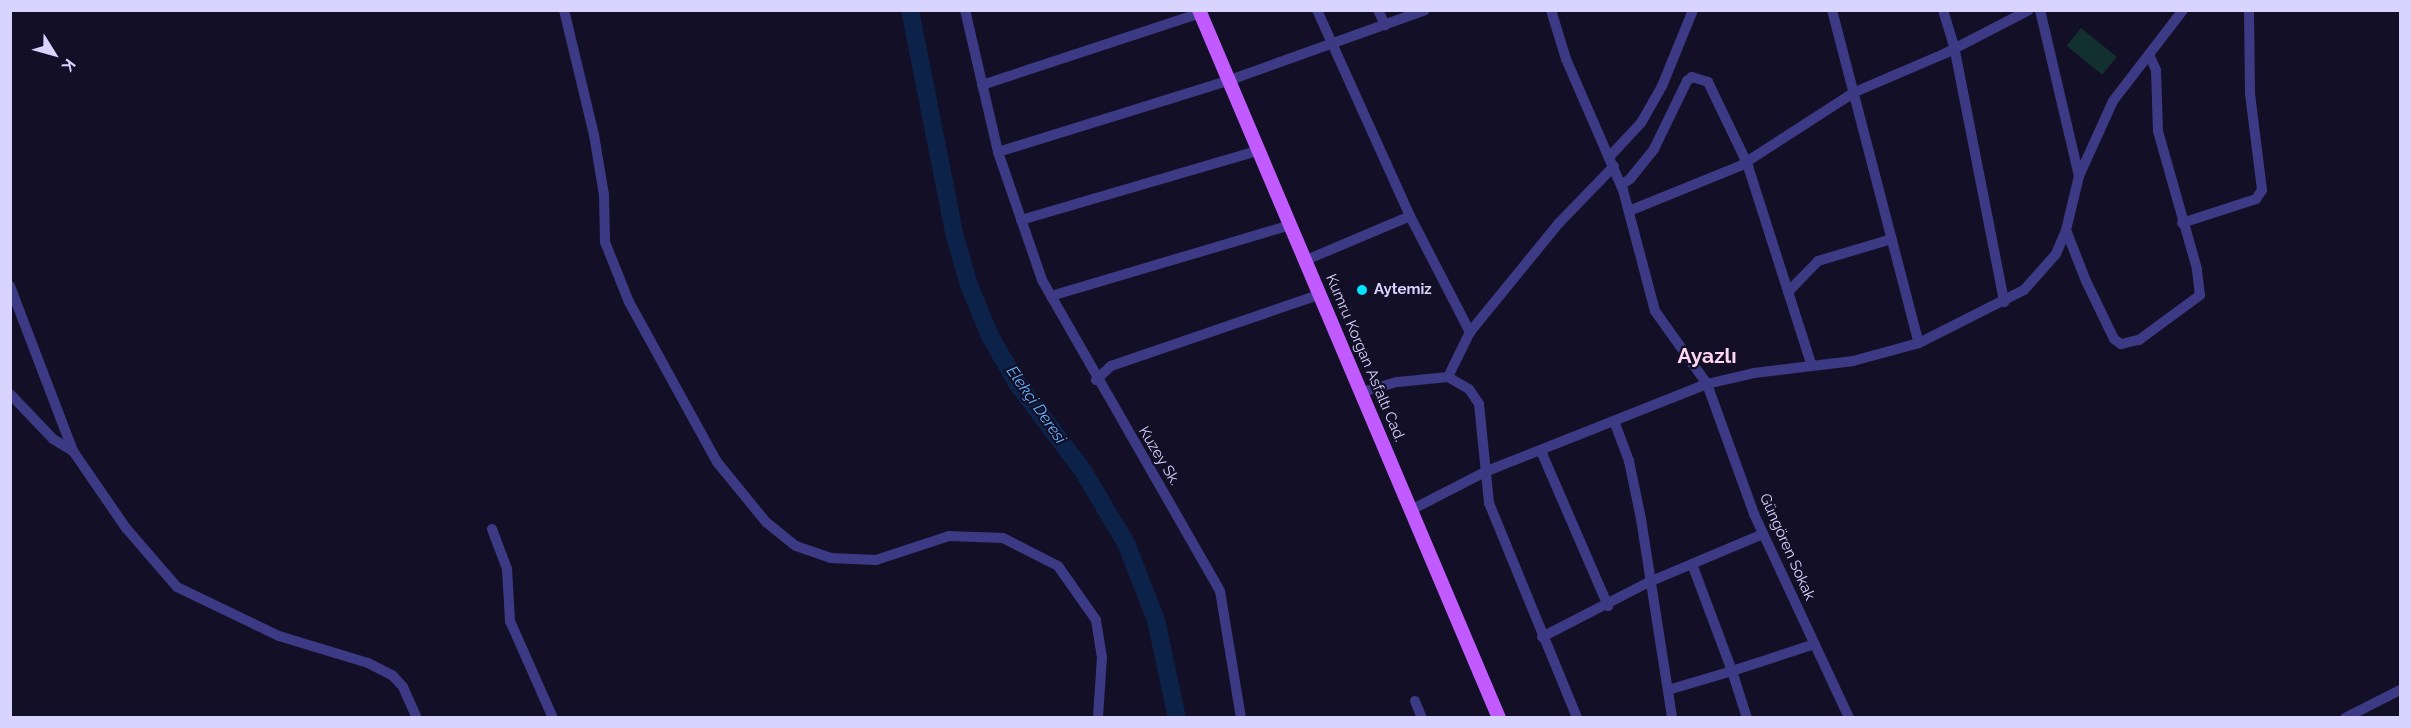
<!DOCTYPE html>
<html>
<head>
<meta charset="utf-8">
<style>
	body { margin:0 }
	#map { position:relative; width:2411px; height:728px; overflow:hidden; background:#130f26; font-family:Raleway,sans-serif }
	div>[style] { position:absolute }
	.green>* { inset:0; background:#12302f; transform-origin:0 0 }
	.river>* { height:18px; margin:-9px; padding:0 9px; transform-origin:9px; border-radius:9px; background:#0c2248 }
	.minor>* { height:10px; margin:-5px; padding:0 5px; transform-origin:5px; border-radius:5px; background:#3d3a85 }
	.major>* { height:14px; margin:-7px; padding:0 7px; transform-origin:7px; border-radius:7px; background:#c25bff }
	.dots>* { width:16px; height:16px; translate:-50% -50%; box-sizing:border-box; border:3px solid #130f26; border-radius:50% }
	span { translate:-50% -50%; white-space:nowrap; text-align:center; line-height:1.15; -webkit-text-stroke:4.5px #130f26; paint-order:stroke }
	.poi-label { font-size:15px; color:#d9d4ff; font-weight:700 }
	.left { translate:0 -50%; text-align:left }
	.street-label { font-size:15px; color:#d9d4ff }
	.water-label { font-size:16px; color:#62b6ff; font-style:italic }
	.district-label { font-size:21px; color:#ffd6f0; font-weight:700 }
	.frame { position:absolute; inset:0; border:12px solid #d9d4ff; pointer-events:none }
	.north { position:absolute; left:24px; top:24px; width:60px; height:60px; -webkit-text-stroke:4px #130f26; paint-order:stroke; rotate:127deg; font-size:16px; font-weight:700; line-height:24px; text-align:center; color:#d9d4ff }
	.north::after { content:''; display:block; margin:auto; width:21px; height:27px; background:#d9d4ff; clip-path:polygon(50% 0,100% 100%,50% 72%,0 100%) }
</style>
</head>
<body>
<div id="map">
	<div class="green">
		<i style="left:2081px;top:28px;width:46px;height:23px;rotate:39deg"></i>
	</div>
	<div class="river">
		<i style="left:910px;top:10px;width:227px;rotate:78.8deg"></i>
		<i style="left:954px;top:233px;width:54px;rotate:73.9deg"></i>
		<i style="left:969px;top:285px;width:55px;rotate:67.6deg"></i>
		<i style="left:990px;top:336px;width:54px;rotate:60.1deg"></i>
		<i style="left:1017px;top:383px;width:110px;rotate:53.1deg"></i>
		<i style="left:1083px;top:471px;width:84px;rotate:59.2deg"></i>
		<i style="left:1126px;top:543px;width:83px;rotate:68.7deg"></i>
		<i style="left:1156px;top:620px;width:100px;rotate:77.9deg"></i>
	</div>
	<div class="minor">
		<i style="left:564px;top:10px;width:129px;rotate:76.5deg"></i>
		<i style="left:594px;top:135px;width:61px;rotate:80.5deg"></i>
		<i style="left:604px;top:195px;width:47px;rotate:88.8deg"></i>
		<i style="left:605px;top:242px;width:65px;rotate:68.2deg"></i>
		<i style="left:629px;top:302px;width:183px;rotate:61.2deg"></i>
		<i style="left:717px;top:462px;width:77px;rotate:50.8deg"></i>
		<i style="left:766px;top:522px;width:38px;rotate:39deg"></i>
		<i style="left:796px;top:546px;width:37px;rotate:19deg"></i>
		<i style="left:831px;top:558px;width:45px;rotate:2.5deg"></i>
		<i style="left:876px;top:560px;width:77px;rotate:-18.2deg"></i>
		<i style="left:949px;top:536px;width:54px;rotate:2.1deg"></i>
		<i style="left:1003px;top:538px;width:62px;rotate:27deg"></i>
		<i style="left:1058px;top:566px;width:66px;rotate:54.9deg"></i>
		<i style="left:1096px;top:620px;width:37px;rotate:81deg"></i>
		<i style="left:1102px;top:657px;width:61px;rotate:93.8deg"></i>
		<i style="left:965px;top:10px;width:146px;rotate:76.9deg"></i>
		<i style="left:998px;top:152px;width:135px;rotate:71deg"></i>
		<i style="left:1042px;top:280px;width:358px;rotate:60.2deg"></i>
		<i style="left:1220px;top:591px;width:129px;rotate:80.6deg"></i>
		<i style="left:1317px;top:10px;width:226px;rotate:65.7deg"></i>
		<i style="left:1410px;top:216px;width:131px;rotate:62.7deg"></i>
		<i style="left:1470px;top:332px;width:50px;rotate:116.1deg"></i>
		<i style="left:1378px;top:10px;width:17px;rotate:65deg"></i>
		<i style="left:1551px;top:10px;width:51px;rotate:73deg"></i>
		<i style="left:1566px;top:59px;width:143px;rotate:66.5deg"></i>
		<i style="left:1623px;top:190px;width:125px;rotate:75.2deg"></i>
		<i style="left:1655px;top:311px;width:90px;rotate:54.5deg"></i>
		<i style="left:1707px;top:384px;width:138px;rotate:70.1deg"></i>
		<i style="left:1754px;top:514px;width:225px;rotate:65deg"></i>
		<i style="left:1832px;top:10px;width:344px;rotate:75.4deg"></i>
		<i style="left:1943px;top:10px;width:38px;rotate:73deg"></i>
		<i style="left:1954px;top:46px;width:261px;rotate:78.9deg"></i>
		<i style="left:2040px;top:10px;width:171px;rotate:76.8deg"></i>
		<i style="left:982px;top:85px;width:231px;rotate:-18.2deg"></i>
		<i style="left:998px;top:152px;width:243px;rotate:-17.2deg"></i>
		<i style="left:1230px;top:80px;width:207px;rotate:-19.7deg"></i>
		<i style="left:1610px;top:156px;width:45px;rotate:-46.8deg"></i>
		<i style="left:1641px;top:123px;width:43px;rotate:-60.4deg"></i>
		<i style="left:1662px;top:86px;width:82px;rotate:-67.8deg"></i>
		<i style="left:1621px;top:185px;width:11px;rotate:-34deg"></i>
		<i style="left:1630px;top:179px;width:38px;rotate:-51deg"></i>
		<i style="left:1654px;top:149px;width:76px;rotate:-64.1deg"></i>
		<i style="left:1687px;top:81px;width:6px;rotate:-39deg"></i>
		<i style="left:1692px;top:77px;width:17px;rotate:17deg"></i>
		<i style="left:1708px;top:82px;width:90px;rotate:64.3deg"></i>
		<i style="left:1747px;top:163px;width:211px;rotate:72.3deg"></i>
		<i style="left:1629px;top:211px;width:120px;rotate:-22.1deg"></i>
		<i style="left:1740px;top:166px;width:137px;rotate:-32.8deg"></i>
		<i style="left:1855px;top:92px;width:99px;rotate:-23.2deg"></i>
		<i style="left:1946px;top:53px;width:93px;rotate:-27.4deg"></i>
		<i style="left:1021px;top:220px;width:249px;rotate:-16.3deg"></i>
		<i style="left:2182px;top:223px;width:78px;rotate:-18deg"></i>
		<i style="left:2256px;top:199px;width:11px;rotate:-56deg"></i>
		<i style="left:2262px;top:190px;width:98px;rotate:-97.1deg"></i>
		<i style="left:2250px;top:93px;width:83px;rotate:-90.7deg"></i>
		<i style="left:2066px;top:230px;width:55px;rotate:68.6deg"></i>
		<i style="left:2086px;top:281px;width:64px;rotate:64.2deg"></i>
		<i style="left:2114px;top:339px;width:9px;rotate:36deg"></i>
		<i style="left:2121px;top:344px;width:18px;rotate:-13deg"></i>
		<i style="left:2139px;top:340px;width:76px;rotate:-36.4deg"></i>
		<i style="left:2200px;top:295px;width:26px;rotate:-97deg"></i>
		<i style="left:2197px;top:269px;width:143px;rotate:-105.8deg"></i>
		<i style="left:2158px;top:131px;width:61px;rotate:-91.9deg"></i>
		<i style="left:2156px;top:70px;width:17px;rotate:-114deg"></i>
		<i style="left:1306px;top:260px;width:113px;rotate:-22.9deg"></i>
		<i style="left:10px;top:286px;width:177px;rotate:69.1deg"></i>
		<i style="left:1788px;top:292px;width:43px;rotate:-45.9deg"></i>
		<i style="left:1818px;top:261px;width:77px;rotate:-16.6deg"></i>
		<i style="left:1051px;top:296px;width:250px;rotate:-16.5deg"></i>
		<i style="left:1470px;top:332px;width:141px;rotate:-50.8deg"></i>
		<i style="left:1559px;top:223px;width:79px;rotate:-46deg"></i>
		<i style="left:1096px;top:380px;width:21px;rotate:-43deg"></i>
		<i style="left:1111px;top:366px;width:222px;rotate:-18.9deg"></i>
		<i style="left:1362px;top:392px;width:37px;rotate:-16deg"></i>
		<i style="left:1398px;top:382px;width:50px;rotate:-5.7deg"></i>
		<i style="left:1448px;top:377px;width:24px;rotate:30deg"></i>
		<i style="left:1469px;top:389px;width:18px;rotate:56deg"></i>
		<i style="left:1479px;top:404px;width:100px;rotate:84.2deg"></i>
		<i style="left:1489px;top:503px;width:232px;rotate:67.7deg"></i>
		<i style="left:10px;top:394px;width:62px;rotate:46.3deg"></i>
		<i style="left:53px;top:439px;width:23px;rotate:31deg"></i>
		<i style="left:73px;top:451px;width:93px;rotate:55.5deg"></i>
		<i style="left:126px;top:528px;width:78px;rotate:49.2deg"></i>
		<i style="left:177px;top:587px;width:113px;rotate:25.7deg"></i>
		<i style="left:279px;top:636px;width:93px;rotate:16.9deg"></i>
		<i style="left:368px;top:663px;width:27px;rotate:27deg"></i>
		<i style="left:392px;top:675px;width:16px;rotate:47deg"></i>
		<i style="left:403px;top:687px;width:34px;rotate:66deg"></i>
		<i style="left:1614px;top:421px;width:43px;rotate:69.4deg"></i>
		<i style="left:1629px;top:461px;width:59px;rotate:78.3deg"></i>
		<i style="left:1641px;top:519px;width:201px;rotate:81.1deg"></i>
		<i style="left:1541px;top:451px;width:169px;rotate:66.6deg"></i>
		<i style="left:1413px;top:509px;width:83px;rotate:-27.2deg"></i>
		<i style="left:1487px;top:471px;width:237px;rotate:-21.6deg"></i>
		<i style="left:1707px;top:384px;width:48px;rotate:-13.2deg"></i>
		<i style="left:1754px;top:373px;width:100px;rotate:-6.9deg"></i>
		<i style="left:1853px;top:361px;width:68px;rotate:-15.3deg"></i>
		<i style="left:1919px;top:343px;width:118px;rotate:-26.8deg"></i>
		<i style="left:2024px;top:290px;width:48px;rotate:-48.4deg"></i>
		<i style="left:2056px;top:254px;width:26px;rotate:-67deg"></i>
		<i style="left:2066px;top:230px;width:56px;rotate:-76.5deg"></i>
		<i style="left:2079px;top:176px;width:82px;rotate:-65.6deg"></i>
		<i style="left:2113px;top:101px;width:115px;rotate:-52.4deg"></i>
		<i style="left:492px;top:529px;width:43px;rotate:69.4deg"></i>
		<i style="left:507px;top:569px;width:52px;rotate:86.7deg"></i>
		<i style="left:510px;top:621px;width:106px;rotate:66.1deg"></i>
		<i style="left:1692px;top:564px;width:114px;rotate:69.5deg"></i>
		<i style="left:1732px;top:671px;width:87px;rotate:-18deg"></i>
		<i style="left:1542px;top:637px;width:120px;rotate:-27.2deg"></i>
		<i style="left:1649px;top:582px;width:124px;rotate:-22.8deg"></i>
		<i style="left:1668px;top:690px;width:67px;rotate:-16.5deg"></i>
		<i style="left:1732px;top:671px;width:49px;rotate:72.3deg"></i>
		<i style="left:1415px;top:701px;width:18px;rotate:68deg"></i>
		<i style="left:2345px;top:718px;width:62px;rotate:-27deg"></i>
	</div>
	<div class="major">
		<i style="left:1199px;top:10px;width:769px;rotate:67.04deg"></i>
	</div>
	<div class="dots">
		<i style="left:1362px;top:290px;background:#00e5ff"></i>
	</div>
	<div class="poi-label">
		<span class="left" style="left:1374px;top:290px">Aytemiz</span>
	</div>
	<div class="street-label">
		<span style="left:1365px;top:358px;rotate:67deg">Kumru Korgan Asfaltı Cad.</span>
		<span style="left:1159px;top:456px;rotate:59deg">Kuzey Sk.</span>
		<span style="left:1787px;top:547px;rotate:66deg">Güngören Sokak</span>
	</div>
	<div class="water-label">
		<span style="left:1036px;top:405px;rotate:55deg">Elekçi Deresi</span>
	</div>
	<div class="district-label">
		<span style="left:1707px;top:356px">Ayazlı</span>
	</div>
	<div class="frame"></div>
	<div class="north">K</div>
</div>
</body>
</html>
